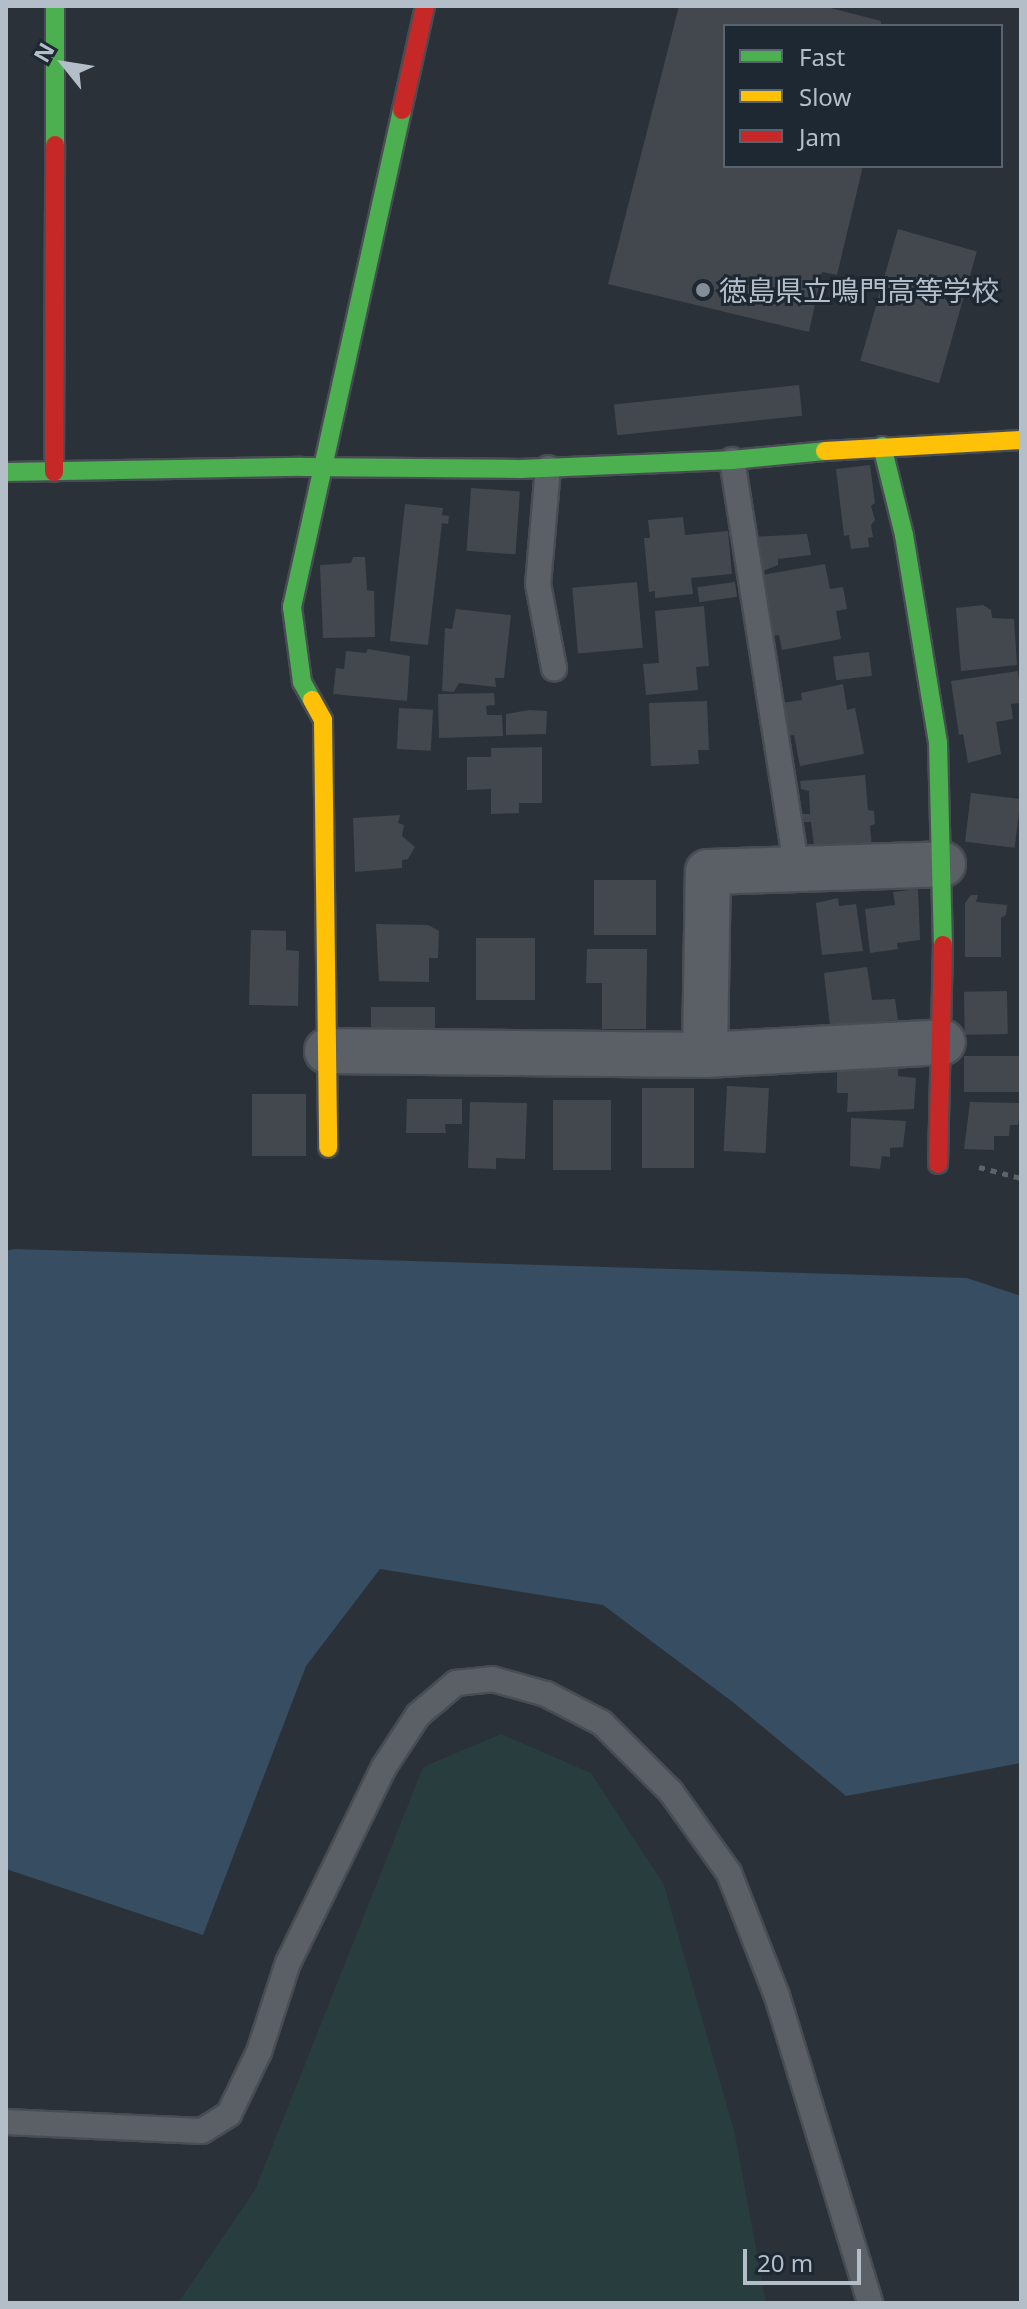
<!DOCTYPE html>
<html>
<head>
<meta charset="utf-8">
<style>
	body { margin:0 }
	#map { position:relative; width:1027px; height:2309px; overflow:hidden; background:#2a3138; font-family:"Noto Sans","Noto Sans JP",sans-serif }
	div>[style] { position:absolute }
	.green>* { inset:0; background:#273d3e }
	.water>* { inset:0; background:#374d61 }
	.building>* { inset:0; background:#42484e; transform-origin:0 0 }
	.path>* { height:5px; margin-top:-2.5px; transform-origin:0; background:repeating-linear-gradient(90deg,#5d6469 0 6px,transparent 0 12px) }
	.roads { filter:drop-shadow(2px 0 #484d53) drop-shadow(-2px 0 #484d53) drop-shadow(0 2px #484d53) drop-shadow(0 -2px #484d53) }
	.lane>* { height:24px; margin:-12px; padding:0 12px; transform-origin:12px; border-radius:12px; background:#5a6066 }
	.street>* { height:44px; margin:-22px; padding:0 22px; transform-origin:22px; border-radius:22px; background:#5a6066 }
	.fast>* { height:18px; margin:-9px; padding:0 9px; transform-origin:9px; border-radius:9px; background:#4caf50 }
	.slow>* { height:18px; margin:-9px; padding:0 9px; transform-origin:9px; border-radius:9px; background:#ffc107 }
	.jam>* { height:18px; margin:-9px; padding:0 9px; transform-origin:9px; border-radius:9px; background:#c62828 }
	.dots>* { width:22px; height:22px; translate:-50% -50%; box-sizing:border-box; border:4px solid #1d2833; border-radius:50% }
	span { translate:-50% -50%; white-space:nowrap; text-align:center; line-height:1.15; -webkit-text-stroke:6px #1d2833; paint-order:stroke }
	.poi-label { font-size:28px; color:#b4bec9 }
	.left { translate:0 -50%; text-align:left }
	.frame { position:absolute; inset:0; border:8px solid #b4bec9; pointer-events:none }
	.legend { position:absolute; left:723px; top:24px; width:280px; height:144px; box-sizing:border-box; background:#1d2833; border:2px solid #59646f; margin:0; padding:10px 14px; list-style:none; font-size:24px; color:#b4bec9 }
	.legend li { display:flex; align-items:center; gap:16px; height:40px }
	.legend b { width:40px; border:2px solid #59646f }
	.north { position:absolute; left:24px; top:24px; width:80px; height:80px; -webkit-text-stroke:6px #1d2833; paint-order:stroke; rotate:300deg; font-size:22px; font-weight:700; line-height:32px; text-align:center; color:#b4bec9 }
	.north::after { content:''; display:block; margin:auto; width:28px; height:36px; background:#b4bec9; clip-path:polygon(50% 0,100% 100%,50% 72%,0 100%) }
	.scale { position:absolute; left:743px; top:2249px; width:118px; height:36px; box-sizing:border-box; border:4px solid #b4bec9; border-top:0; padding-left:10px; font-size:24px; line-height:28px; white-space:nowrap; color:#b4bec9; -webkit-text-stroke:6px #1d2833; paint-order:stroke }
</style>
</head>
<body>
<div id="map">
	<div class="green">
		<i style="clip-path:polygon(501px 1734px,591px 1773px,664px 1885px,735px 2134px,766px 2303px,178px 2303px,255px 2190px,423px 1767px)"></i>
	</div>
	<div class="water">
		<i style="clip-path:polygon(14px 1249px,967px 1278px,1021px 1296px,1021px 1763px,846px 1796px,734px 1703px,603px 1605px,380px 1569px,306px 1666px,203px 1935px,6px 1869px,6px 1251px)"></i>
	</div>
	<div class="building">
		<i style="clip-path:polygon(679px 6px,823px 6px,881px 21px,881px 26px,725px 26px,725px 166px,863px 166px,837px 275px,822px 272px,809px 332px,608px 284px)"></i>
		<i style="left:898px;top:229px;width:82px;height:137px;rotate:16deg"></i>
		<i style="left:799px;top:385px;width:31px;height:186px;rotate:84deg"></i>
		<i style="clip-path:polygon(870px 465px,875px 503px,871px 506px,875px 520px,871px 525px,873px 537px,868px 538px,869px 547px,851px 549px,849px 535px,844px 536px,836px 469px)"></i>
		<i style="left:471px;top:488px;width:49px;height:63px;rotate:4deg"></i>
		<i style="clip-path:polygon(405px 504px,443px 508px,442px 515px,449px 516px,448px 524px,442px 523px,428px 645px,390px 641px)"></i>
		<i style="clip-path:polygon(683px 517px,685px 535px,728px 531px,732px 574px,691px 578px,693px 594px,655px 598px,655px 591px,649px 592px,644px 538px,650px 538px,648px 520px)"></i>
		<i style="clip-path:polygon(807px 534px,811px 555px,778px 559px,778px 565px,761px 572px,752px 537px)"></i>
		<i style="clip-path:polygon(353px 557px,365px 557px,367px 590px,374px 591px,375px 637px,323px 638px,320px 565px,351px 563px)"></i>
		<i style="clip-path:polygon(825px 564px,830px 589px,843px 587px,847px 609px,836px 611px,841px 639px,782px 650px,779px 635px,767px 637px,756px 576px)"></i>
		<i style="left:637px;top:582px;width:66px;height:65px;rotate:85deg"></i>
		<i style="left:735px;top:582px;width:15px;height:38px;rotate:82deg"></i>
		<i style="clip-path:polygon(983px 605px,991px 610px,992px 618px,1014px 619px,1017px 665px,961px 671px,956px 608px)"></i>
		<i style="clip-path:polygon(704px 606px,709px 666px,696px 667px,698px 690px,646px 695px,643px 664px,659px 663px,655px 611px)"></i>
		<i style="clip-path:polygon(456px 609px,511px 615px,504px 678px,495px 678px,496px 687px,459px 683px,454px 692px,442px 691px,445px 628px,452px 629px)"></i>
		<i style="clip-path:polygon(368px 649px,410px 656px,407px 701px,333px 694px,336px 668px,344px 669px,346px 651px,366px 653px)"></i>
		<i style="left:869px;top:652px;width:24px;height:36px;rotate:83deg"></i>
		<i style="clip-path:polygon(1018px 671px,1021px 703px,1011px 704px,1013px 719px,996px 722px,1001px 754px,968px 763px,963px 734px,959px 735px,951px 681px)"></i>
		<i style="clip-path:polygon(843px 684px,847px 710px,855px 708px,864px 754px,800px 766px,794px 735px,788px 736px,781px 703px,802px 700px,801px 693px)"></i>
		<i style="clip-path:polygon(494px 693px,495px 705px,486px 706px,487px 715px,502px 715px,503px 736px,439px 738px,438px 694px)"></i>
		<i style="clip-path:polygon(707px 701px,709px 750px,698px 750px,699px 764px,651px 766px,649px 703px)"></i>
		<i style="left:399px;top:708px;width:34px;height:41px;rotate:3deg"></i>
		<i style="clip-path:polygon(529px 710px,547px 711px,546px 734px,506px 735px,506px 714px)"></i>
		<i style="clip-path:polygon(542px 747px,542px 803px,519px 803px,519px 813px,491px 814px,491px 789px,467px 790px,467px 757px,491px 757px,491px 748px)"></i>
		<i style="clip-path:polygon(865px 775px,868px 810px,874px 811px,875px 824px,870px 826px,872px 847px,815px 853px,811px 822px,804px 822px,802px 814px,810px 814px,809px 791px,801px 789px,800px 781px)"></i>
		<i style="left:971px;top:793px;width:50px;height:49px;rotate:7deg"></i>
		<i style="clip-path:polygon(400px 815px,398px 823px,404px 825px,402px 836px,415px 847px,408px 859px,402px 860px,402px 868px,355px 872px,353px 818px)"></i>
		<i style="left:594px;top:880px;width:62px;height:55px"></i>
		<i style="clip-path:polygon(918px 889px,920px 940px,897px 943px,898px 949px,870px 953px,865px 909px,895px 905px,893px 892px)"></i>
		<i style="clip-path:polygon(971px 895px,978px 895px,976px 902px,1007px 905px,1006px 915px,1001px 918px,1001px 957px,965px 957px,965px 903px)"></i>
		<i style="clip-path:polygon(838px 898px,839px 906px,856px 904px,863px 951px,822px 955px,816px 903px)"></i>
		<i style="clip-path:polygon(376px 924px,428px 925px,439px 931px,438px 958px,429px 958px,429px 982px,379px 981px)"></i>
		<i style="clip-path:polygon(251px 930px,286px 931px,286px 950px,299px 951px,298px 1006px,249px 1005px)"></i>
		<i style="left:476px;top:938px;width:59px;height:62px"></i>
		<i style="clip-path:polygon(587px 949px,647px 949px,646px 1029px,602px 1029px,602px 983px,586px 983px)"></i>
		<i style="clip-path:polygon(867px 967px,872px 1000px,895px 999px,898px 1020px,830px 1026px,824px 973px)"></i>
		<i style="left:1007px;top:991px;width:43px;height:43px;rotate:89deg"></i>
		<i style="left:371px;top:1007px;width:64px;height:29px"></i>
		<i style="left:964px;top:1056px;width:57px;height:36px"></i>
		<i style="clip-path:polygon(898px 1066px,898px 1076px,916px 1078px,914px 1109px,847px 1112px,848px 1093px,837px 1093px,837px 1070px)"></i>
		<i style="left:727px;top:1086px;width:42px;height:65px;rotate:3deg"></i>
		<i style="left:642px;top:1088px;width:52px;height:80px"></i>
		<i style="left:252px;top:1094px;width:54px;height:62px"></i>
		<i style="clip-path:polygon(407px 1099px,462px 1099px,462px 1124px,445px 1124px,446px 1133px,406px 1133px)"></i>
		<i style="left:553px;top:1100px;width:58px;height:70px"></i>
		<i style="clip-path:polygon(470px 1102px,527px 1103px,525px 1159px,496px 1158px,496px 1169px,468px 1168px)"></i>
		<i style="clip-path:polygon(970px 1102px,1021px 1103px,1018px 1125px,1010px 1125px,1009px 1136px,994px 1136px,994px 1150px,964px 1149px)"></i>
		<i style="clip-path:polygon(851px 1118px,906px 1121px,903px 1147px,890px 1148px,890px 1157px,882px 1156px,880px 1169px,850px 1166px)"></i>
	</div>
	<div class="path">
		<i style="left:979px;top:1167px;width:43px;rotate:14.7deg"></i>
	</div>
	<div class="roads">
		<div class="lane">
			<i style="left:732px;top:460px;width:414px;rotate:81deg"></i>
			<i style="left:548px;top:468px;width:116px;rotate:94.9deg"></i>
			<i style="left:538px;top:584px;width:86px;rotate:79.2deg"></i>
			<i style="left:6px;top:2122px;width:196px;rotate:2.6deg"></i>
			<i style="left:202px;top:2131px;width:32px;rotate:-32deg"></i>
			<i style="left:229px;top:2114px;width:69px;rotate:-64.2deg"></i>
			<i style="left:259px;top:2052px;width:94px;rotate:-72deg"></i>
			<i style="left:288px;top:1963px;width:218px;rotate:-63.9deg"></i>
			<i style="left:384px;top:1767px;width:62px;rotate:-56.8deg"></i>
			<i style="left:418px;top:1715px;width:50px;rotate:-40.1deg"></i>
			<i style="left:456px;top:1683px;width:36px;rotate:-6deg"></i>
			<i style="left:492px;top:1679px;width:56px;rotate:15.5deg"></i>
			<i style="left:546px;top:1694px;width:63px;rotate:27.4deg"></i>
			<i style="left:602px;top:1723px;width:98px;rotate:45deg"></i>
			<i style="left:671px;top:1792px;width:100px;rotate:54.4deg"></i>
			<i style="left:729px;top:1873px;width:132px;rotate:68.7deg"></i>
			<i style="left:777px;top:1996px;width:321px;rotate:73.1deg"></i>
		</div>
		<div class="street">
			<i style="left:327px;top:1051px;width:378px;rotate:0.6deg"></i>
			<i style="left:705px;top:1055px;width:238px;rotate:-3.1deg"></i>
			<i style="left:705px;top:1055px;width:183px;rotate:-89.1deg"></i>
			<i style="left:708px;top:872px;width:235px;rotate:-1.9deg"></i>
		</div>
		<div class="fast">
			<i style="left:55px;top:145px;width:139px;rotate:-90deg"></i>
			<i style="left:882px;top:446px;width:92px;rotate:76.1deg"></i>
			<i style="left:904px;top:535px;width:211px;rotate:80.7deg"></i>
			<i style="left:938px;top:743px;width:202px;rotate:88.6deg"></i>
			<i style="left:6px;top:472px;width:296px;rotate:-1deg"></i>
			<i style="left:302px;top:467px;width:218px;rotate:0.5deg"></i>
			<i style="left:520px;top:469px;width:212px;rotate:-2.4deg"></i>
			<i style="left:732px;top:460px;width:93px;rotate:-5.5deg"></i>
			<i style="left:312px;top:700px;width:21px;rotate:-119deg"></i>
			<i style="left:302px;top:682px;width:76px;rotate:-97.6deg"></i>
			<i style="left:292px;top:607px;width:509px;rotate:-77.52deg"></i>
		</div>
		<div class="slow">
			<i style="left:825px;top:451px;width:196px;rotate:-3.2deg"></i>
			<i style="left:312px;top:700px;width:23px;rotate:61deg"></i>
			<i style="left:323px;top:720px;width:428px;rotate:89.3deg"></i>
		</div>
		<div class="jam">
			<i style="left:402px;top:110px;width:107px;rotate:-77.5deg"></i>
			<i style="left:54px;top:472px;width:327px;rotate:-89.8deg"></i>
			<i style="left:938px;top:1164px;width:219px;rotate:-88.7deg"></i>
		</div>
	</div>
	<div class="dots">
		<i style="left:703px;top:290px;background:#848d96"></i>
	</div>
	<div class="poi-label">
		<span class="left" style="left:719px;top:290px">徳島県立鳴門高等学校</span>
	</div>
	<div class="frame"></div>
	<ul class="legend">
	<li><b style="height:10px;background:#4caf50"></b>Fast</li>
	<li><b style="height:10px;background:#ffc107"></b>Slow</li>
	<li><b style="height:10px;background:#c62828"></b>Jam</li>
	</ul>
	<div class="north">N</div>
	<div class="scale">20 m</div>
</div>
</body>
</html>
